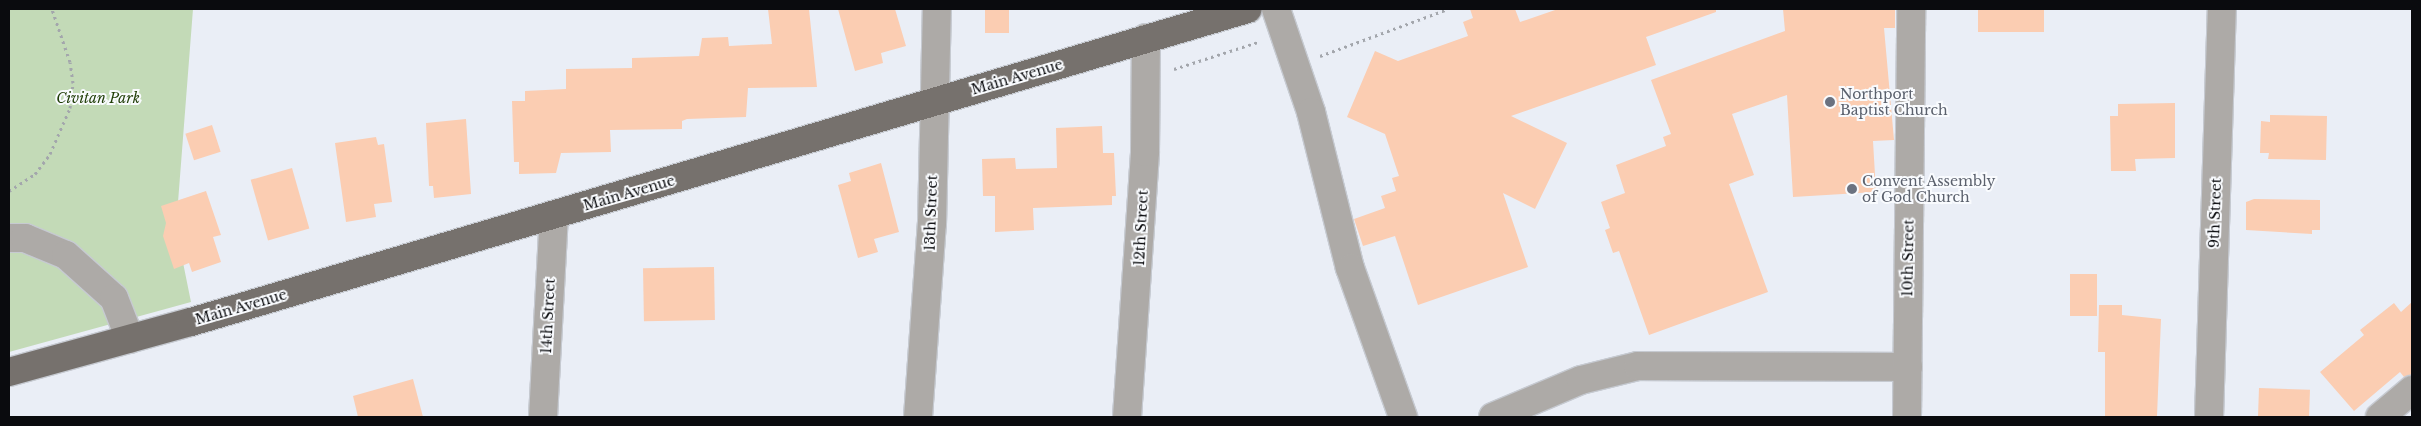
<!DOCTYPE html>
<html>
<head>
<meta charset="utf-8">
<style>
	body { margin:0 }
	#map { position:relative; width:2421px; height:426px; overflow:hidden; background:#eaeef6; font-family:"Libre Baskerville",serif }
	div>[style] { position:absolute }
	.green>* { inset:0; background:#c3dab7 }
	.building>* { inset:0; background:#fbcdb2; transform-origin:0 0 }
	.path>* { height:3px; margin-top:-1.5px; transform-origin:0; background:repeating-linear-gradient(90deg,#a3a6ac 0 2.5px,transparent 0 6.5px) }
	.roads { filter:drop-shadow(1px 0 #c6cad1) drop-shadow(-1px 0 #c6cad1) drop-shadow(0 1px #c6cad1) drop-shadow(0 -1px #c6cad1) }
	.minor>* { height:28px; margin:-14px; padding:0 14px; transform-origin:14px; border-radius:14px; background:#adaaa7 }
	.major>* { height:28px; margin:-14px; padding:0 14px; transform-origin:14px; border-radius:14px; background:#76716d }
	.dots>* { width:14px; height:14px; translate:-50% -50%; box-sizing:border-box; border:2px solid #f9fbfe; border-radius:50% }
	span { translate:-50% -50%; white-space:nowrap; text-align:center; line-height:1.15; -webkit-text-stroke:4px #f9fbfe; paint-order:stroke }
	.street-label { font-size:14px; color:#0a0b0e }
	.worship-label { font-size:14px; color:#5b616d }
	.left { translate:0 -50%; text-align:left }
	.park-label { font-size:14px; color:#1f3d06; font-style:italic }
	.frame { position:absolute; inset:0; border:10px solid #0a0b0e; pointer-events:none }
</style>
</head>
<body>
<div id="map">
	<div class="green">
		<i style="clip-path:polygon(9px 9px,193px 9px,176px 228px,191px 302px,9px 352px)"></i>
	</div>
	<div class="building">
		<i style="clip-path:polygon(768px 9px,809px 9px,817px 87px,748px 88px,746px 117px,687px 119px,682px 121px,682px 129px,610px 130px,611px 152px,561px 153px,556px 173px,519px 174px,519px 162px,514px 162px,512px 101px,525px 101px,525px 91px,566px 89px,566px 69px,632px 68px,632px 58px,699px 56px,702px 38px,728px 37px,729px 46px,772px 44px)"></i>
		<i style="clip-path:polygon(838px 9px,895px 9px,906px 46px,881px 53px,883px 63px,855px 71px)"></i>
		<i style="left:985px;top:9px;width:24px;height:24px"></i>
		<i style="clip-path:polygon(1470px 9px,1515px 9px,1520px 22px,1558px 9px,1716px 9px,1716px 12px,1646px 37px,1656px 65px,1511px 116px,1567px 143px,1535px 209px,1503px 193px,1528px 267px,1418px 305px,1395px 236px,1363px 246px,1354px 219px,1385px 208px,1381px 196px,1396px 191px,1392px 178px,1399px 176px,1385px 134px,1347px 117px,1375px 51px,1398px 61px,1468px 36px,1463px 22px,1473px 18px)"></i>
		<i style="clip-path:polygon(1783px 9px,1895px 9px,1895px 28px,1884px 28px,1894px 140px,1873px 141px,1876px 192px,1793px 197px,1787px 95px,1732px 114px,1754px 175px,1729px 184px,1768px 292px,1649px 335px,1619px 251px,1613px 253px,1605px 230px,1610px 228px,1601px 202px,1625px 193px,1616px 165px,1666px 146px,1663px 137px,1671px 134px,1651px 80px,1785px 31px)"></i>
		<i style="left:1978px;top:9px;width:66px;height:23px"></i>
		<i style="clip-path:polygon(2175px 103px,2175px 158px,2135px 159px,2136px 171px,2111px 171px,2110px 116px,2118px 116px,2118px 104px)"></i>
		<i style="clip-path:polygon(2270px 115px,2327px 116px,2326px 160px,2268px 159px,2269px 153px,2260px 153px,2261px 121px,2270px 122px)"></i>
		<i style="clip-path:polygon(466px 119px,471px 194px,434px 198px,433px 186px,429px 186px,426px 123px)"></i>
		<i style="left:212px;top:125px;width:28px;height:28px;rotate:72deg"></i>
		<i style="clip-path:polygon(1102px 126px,1103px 153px,1114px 153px,1116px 196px,1112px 196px,1112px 205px,1033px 208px,1034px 230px,995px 232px,995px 196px,983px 196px,982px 159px,1015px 158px,1016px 169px,1057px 168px,1056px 128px)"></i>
		<i style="clip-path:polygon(376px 137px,378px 145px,384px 144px,392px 202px,374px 204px,376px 217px,346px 222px,335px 143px)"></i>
		<i style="clip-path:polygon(881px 163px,899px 232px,874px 239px,878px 252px,858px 258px,838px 185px,851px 181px,849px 173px)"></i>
		<i style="left:292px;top:168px;width:63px;height:43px;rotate:74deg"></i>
		<i style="clip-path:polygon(206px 191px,221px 235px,213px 237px,221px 262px,192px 272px,189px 263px,174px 269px,163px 236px,166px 223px,161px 206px)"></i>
		<i style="clip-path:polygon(2254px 199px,2320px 200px,2320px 230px,2312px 230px,2312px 234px,2246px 230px,2246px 202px)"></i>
		<i style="left:714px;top:267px;width:53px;height:71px;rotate:89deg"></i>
		<i style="left:2070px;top:274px;width:27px;height:42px"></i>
		<i style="clip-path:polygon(2412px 302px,2412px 375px,2404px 377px,2400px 372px,2354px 411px,2320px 372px,2364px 335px,2360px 330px,2394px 303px,2401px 312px)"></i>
		<i style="clip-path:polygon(2099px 305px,2122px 305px,2122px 315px,2161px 319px,2157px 416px,2105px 416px,2105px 352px,2098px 352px)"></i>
		<i style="clip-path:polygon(413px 379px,423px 417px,358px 417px,353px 396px)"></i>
		<i style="left:2259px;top:388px;width:51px;height:29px;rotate:2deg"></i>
	</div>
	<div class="path">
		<i style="left:1320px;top:56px;width:136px;rotate:-20.2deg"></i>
		<i style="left:1174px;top:69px;width:88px;rotate:-17.8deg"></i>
		<i style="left:9px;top:191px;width:31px;rotate:-33deg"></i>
		<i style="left:35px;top:174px;width:25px;rotate:-53deg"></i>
		<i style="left:50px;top:154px;width:50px;rotate:-66.5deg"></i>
		<i style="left:70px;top:108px;width:25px;rotate:-83deg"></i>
		<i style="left:73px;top:83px;width:21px;rotate:-98deg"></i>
		<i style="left:70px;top:62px;width:56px;rotate:-108.8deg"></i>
	</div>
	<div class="roads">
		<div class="minor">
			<i style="left:1276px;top:9px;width:109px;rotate:71.2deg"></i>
			<i style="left:1311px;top:112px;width:161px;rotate:76deg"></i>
			<i style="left:1350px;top:268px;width:158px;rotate:70.4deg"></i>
			<i style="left:9px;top:238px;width:16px"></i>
			<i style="left:25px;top:238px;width:44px;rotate:22.5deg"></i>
			<i style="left:66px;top:255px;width:64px;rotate:41.9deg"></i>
			<i style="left:114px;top:298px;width:44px;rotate:68.7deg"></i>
			<i style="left:543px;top:417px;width:202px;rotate:-86.9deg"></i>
			<i style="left:918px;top:417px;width:194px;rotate:-85.9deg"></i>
			<i style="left:932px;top:224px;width:215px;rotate:-88.7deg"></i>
			<i style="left:1127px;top:417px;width:266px;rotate:-86.1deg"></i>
			<i style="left:1145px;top:152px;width:114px;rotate:-89.5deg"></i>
			<i style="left:1493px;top:417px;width:95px;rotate:-22.8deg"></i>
			<i style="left:1581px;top:380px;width:59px;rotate:-13.8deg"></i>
			<i style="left:1638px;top:366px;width:270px;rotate:0.2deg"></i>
			<i style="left:1907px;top:417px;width:408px;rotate:-89.4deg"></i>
			<i style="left:2209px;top:417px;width:408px;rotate:-88.2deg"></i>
			<i style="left:2380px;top:417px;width:42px;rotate:-40.2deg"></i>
		</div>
		<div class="major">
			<i style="left:9px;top:372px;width:189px;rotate:-15.4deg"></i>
			<i style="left:191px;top:322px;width:1102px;rotate:-16.5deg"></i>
		</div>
	</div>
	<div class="dots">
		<i style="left:1830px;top:102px;background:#6b7280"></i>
		<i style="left:1852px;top:189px;background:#6b7280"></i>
	</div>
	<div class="street-label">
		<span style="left:1017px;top:77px;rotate:-16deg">Main Avenue</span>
		<span style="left:629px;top:193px;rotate:-16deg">Main Avenue</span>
		<span style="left:931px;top:213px;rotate:-88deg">13th Street</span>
		<span style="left:2215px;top:213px;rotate:-88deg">9th Street</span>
		<span style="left:1141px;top:228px;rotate:-87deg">12th Street</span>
		<span style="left:1908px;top:258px;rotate:-89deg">10th Street</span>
		<span style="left:241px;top:307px;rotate:-16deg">Main Avenue</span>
		<span style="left:548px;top:316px;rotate:-87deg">14th Street</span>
	</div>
	<div class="worship-label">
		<span class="left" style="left:1840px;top:102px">Northport<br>Baptist Church</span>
		<span class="left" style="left:1862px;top:189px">Convent Assembly<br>of God Church</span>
	</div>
	<div class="park-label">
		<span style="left:98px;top:98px">Civitan Park</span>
	</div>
	<div class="frame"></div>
</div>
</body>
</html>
